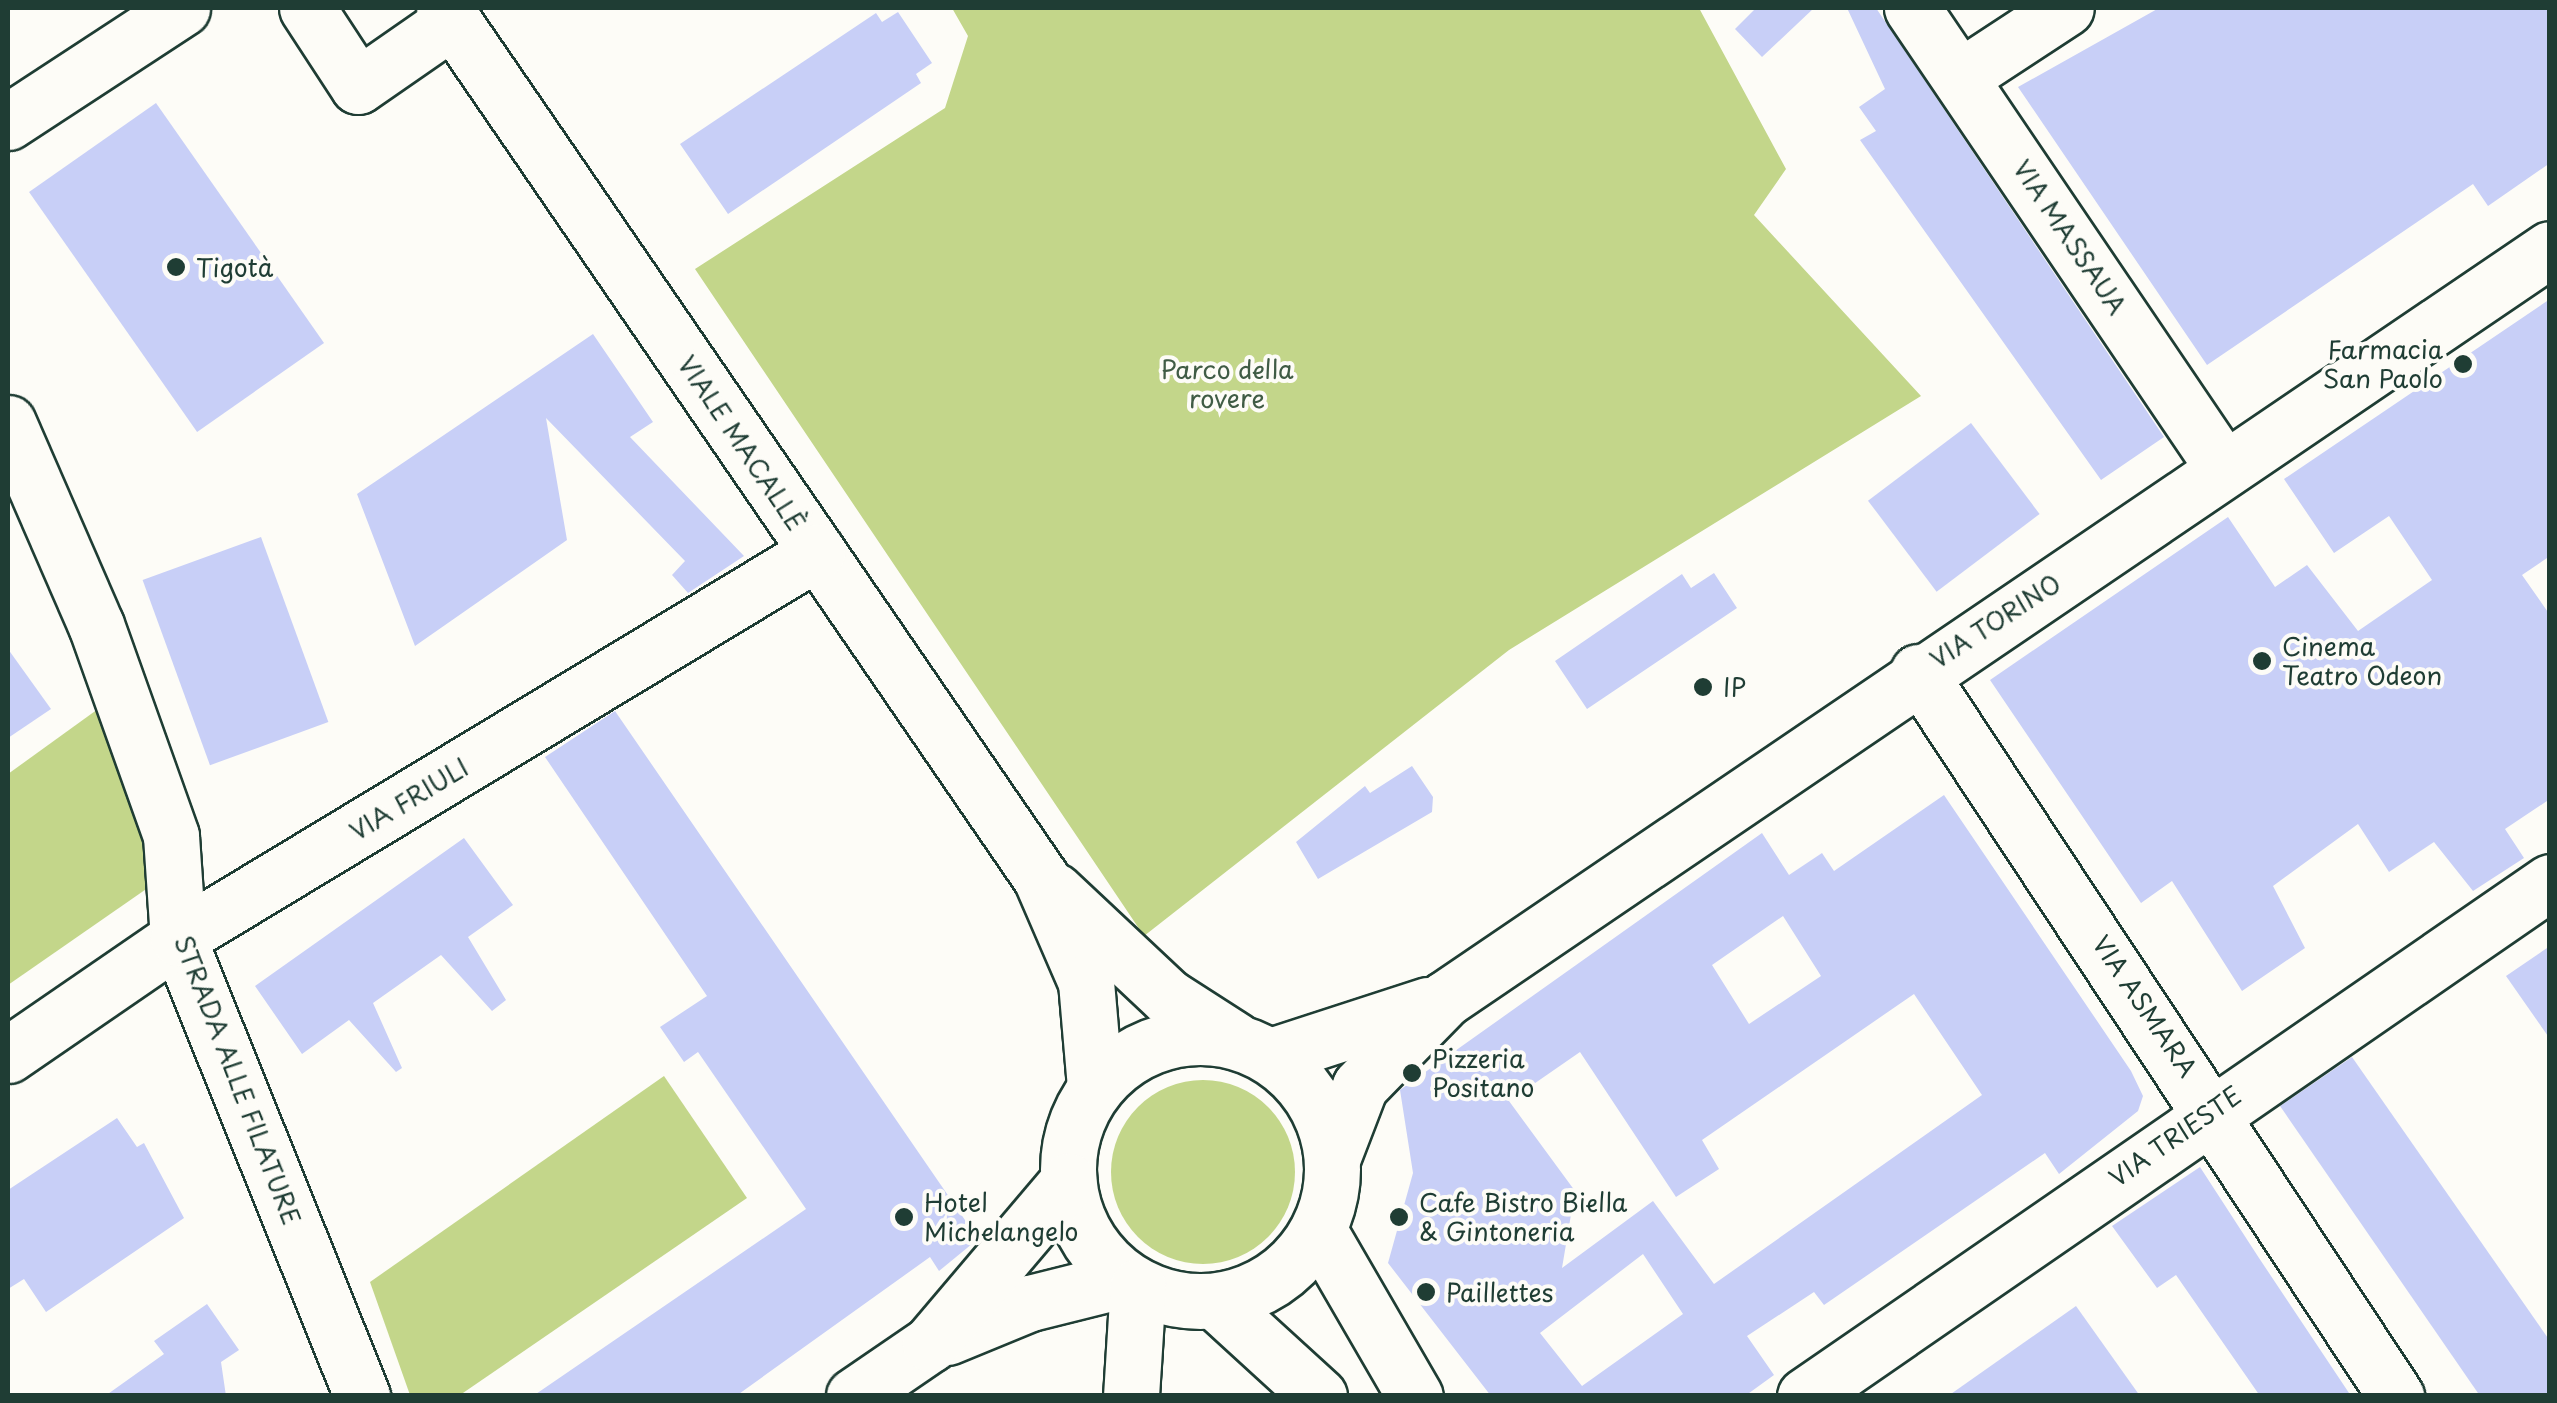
<!DOCTYPE html>
<html>
<head>
<meta charset="utf-8">
<style>
	body { margin:0 }
	#map { position:relative; width:2557px; height:1403px; overflow:hidden; background:#fdfcf7; font-family:"Playpen Sans",sans-serif }
	div>[style] { position:absolute }
	.green>* { inset:0; background:#c3d68a }
	.round { border-radius:50% }
	.building>* { inset:0; background:#c8cff7; transform-origin:0 0 }
	.roads { filter:drop-shadow(2px 0 #1f3d34) drop-shadow(-2px 0 #1f3d34) drop-shadow(0 2px #1f3d34) drop-shadow(0 -2px #1f3d34) }
	.minor>* { height:55px; margin:-27.5px; padding:0 27.5px; transform-origin:27.5px; border-radius:27.5px; background:#fdfcf7 }
	.minor>.ring { margin:-27.5px; padding:0; box-sizing:content-box; background:none; border:55px solid #fdfcf7; border-radius:50% }
	.dots>* { width:28px; height:28px; translate:-50% -50%; box-sizing:border-box; border:5px solid #fdfcf7; border-radius:50% }
	span { translate:-50% -50%; white-space:nowrap; text-align:center; line-height:1.15; -webkit-text-stroke:8px #fdfcf7; paint-order:stroke }
	.street-label { font-size:25px; color:#1f3d34 }
	.poi-label { font-size:25px; color:#1f3d34 }
	.left { translate:0 -50%; text-align:left }
	.right { translate:-100% -50%; text-align:right }
	.park-label { font-size:25px; color:#405c45 }
	.frame { position:absolute; inset:0; border:10px solid #1f3d34; pointer-events:none }
</style>
</head>
<body>
<div id="map">
	<div class="green">
		<i style="clip-path:polygon(952px 8px,1699px 8px,1786px 169px,1754px 215px,1921px 396px,1509px 650px,1144px 936px,695px 269px,945px 108px,968px 36px)"></i>
		<i style="clip-path:polygon(98px 709px,165px 876px,8px 985px,8px 774px)"></i>
		<i style="clip-path:polygon(664px 1076px,747px 1198px,460px 1395px,410px 1395px,370px 1282px)"></i>
		<i class="round" style="left:1111px;top:1080px;width:184px;height:184px"></i>
	</div>
	<div class="building">
		<i style="clip-path:polygon(1756px 8px,1814px 8px,1762px 57px,1735px 29px)"></i>
		<i style="clip-path:polygon(1847px 8px,1876px 8px,2164px 437px,2101px 480px,1860px 140px,1876px 131px,1859px 107px,1885px 89px)"></i>
		<i style="clip-path:polygon(2159px 8px,2550px 8px,2550px 163px,2488px 206px,2473px 184px,2207px 365px,2018px 87px)"></i>
		<i style="clip-path:polygon(898px 12px,932px 63px,916px 74px,921px 83px,728px 214px,680px 144px,876px 13px,882px 22px)"></i>
		<i style="left:156px;top:103px;width:293px;height:155px;rotate:55deg"></i>
		<i style="clip-path:polygon(2550px 299px,2550px 556px,2522px 575px,2550px 615px,2550px 799px,2505px 829px,2524px 858px,2473px 891px,2434px 842px,2389px 872px,2358px 824px,2273px 886px,2305px 948px,2242px 991px,2172px 881px,2141px 903px,1990px 680px,2228px 517px,2275px 587px,2307px 565px,2358px 631px,2432px 580px,2389px 516px,2334px 553px,2284px 479px)"></i>
		<i style="clip-path:polygon(593px 334px,653px 422px,630px 437px,744px 556px,688px 593px,672px 575px,685px 561px,546px 418px,567px 540px,415px 646px,357px 494px)"></i>
		<i style="left:1971px;top:423px;width:114px;height:129px;rotate:53deg"></i>
		<i style="left:261px;top:537px;width:197px;height:126px;rotate:70deg"></i>
		<i style="clip-path:polygon(1714px 573px,1737px 608px,1587px 709px,1555px 661px,1682px 574px,1691px 588px)"></i>
		<i style="clip-path:polygon(8px 649px,51px 709px,8px 738px)"></i>
		<i style="clip-path:polygon(615px 711px,978px 1239px,939px 1271px,930px 1257px,736px 1396px,533px 1396px,806px 1209px,698px 1052px,684px 1062px,660px 1027px,707px 996px,545px 757px)"></i>
		<i style="clip-path:polygon(1412px 766px,1433px 797px,1432px 812px,1318px 879px,1296px 842px,1365px 786px,1370px 793px)"></i>
		<i style="clip-path:polygon(evenodd,1944px 795px,2131px 1071px,2143px 1096px,2138px 1111px,2059px 1174px,2045px 1153px,1824px 1305px,1814px 1292px,1747px 1336px,1774px 1375px,1745px 1396px,1491px 1396px,1388px 1263px,1413px 1173px,1400px 1090px,1762px 833px,1789px 875px,1822px 853px,1834px 871px,1944px 795px,1783px 916px,1821px 976px,1749px 1024px,1712px 965px,1783px 916px,1944px 795px,1914px 994px,1982px 1095px,1714px 1284px,1653px 1201px,1562px 1268px,1575px 1191px,1509px 1101px,1580px 1052px,1676px 1197px,1719px 1169px,1702px 1140px,1914px 994px,1944px 795px,1643px 1254px,1683px 1314px,1582px 1386px,1540px 1333px,1643px 1254px)"></i>
		<i style="clip-path:polygon(464px 838px,513px 905px,468px 937px,506px 1000px,492px 1011px,441px 955px,373px 1003px,402px 1068px,396px 1072px,349px 1020px,302px 1054px,255px 986px)"></i>
		<i style="clip-path:polygon(2550px 946px,2550px 1039px,2506px 976px)"></i>
		<i style="clip-path:polygon(2352px 1057px,2550px 1341px,2550px 1396px,2480px 1396px,2280px 1106px)"></i>
		<i style="clip-path:polygon(117px 1118px,137px 1147px,144px 1143px,184px 1218px,46px 1312px,24px 1279px,8px 1289px,8px 1190px)"></i>
		<i style="clip-path:polygon(2200px 1167px,2259px 1258px,2351px 1396px,2260px 1396px,2176px 1275px,2157px 1288px,2112px 1226px)"></i>
		<i style="clip-path:polygon(207px 1304px,239px 1350px,221px 1362px,226px 1396px,105px 1396px,164px 1354px,154px 1341px)"></i>
		<i style="clip-path:polygon(2076px 1306px,2140px 1396px,1948px 1396px)"></i>
	</div>
	<div class="roads">
		<div class="minor">
			<i style="left:307px;top:8px;width:93px;rotate:56.8deg"></i>
			<i style="left:358px;top:86px;width:116px;rotate:-34.8deg"></i>
			<i style="left:444px;top:8px;width:1055px;rotate:55.54deg"></i>
			<i style="left:1041px;top:878px;width:113px;rotate:66.6deg"></i>
			<i style="left:1086px;top:982px;width:105px;rotate:85.1deg"></i>
			<i style="left:1912px;top:8px;width:557px;rotate:55.91deg"></i>
			<i style="left:1962px;top:76px;width:124px;rotate:-33.2deg"></i>
			<i style="left:8px;top:122px;width:208px;rotate:-33.2deg"></i>
			<i style="left:8px;top:423px;width:220px;rotate:66.5deg"></i>
			<i style="left:96px;top:625px;width:224px;rotate:70.4deg"></i>
			<i style="left:171px;top:836px;width:102px;rotate:86.1deg"></i>
			<i style="left:178px;top:938px;width:494px;rotate:68.1deg"></i>
			<i style="left:1918px;top:672px;width:868px;rotate:56.57deg"></i>
			<i style="left:1055px;top:891px;width:155px;rotate:43.2deg"></i>
			<i style="left:1168px;top:997px;width:80px;rotate:32.7deg"></i>
			<i class="ring" style="left:1068px;top:1037px;width:209px;height:209px"></i>
			<i style="left:8px;top:1055px;width:206px;rotate:-34.5deg"></i>
			<i style="left:178px;top:938px;width:747px;rotate:-31.13deg"></i>
			<i style="left:1271px;top:1056px;width:165px;rotate:-18deg"></i>
			<i style="left:1332px;top:1159px;width:78px;rotate:-69deg"></i>
			<i style="left:1360px;top:1086px;width:122px;rotate:-45.7deg"></i>
			<i style="left:1445px;top:999px;width:1335px;rotate:-34.17deg"></i>
			<i style="left:1318px;top:1229px;width:193px;rotate:59.9deg"></i>
			<i style="left:1215px;top:1301px;width:141px;rotate:42.4deg"></i>
			<i style="left:947px;top:1337px;width:90px;rotate:-22.3deg"></i>
			<i style="left:1030px;top:1303px;width:99px;rotate:-14deg"></i>
			<i style="left:854px;top:1396px;width:92px;rotate:-34.4deg"></i>
			<i style="left:930px;top:1344px;width:214px;rotate:-49.7deg"></i>
			<i style="left:1131px;top:1396px;width:110px;rotate:-86.4deg"></i>
			<i style="left:1805px;top:1396px;width:905px;rotate:-34.6deg"></i>
		</div>
	</div>
	<div class="dots">
		<i style="left:176px;top:267px;background:#1f3d34"></i>
		<i style="left:2463px;top:364px;background:#1f3d34"></i>
		<i style="left:2262px;top:661px;background:#1f3d34"></i>
		<i style="left:1703px;top:687px;background:#1f3d34"></i>
		<i style="left:1412px;top:1073px;background:#1f3d34"></i>
		<i style="left:904px;top:1217px;background:#1f3d34"></i>
		<i style="left:1399px;top:1217px;background:#1f3d34"></i>
		<i style="left:1426px;top:1292px;background:#1f3d34"></i>
	</div>
	<div class="street-label">
		<span style="left:2070px;top:237px;rotate:56deg">VIA MASSAUA</span>
		<span style="left:742px;top:443px;rotate:56deg">VIALE MACALLÈ</span>
		<span style="left:1995px;top:621px;rotate:-33deg">VIA TORINO</span>
		<span style="left:409px;top:799px;rotate:-31deg">VIA FRIULI</span>
		<span style="left:2145px;top:1006px;rotate:56deg">VIA ASMARA</span>
		<span style="left:238px;top:1080px;rotate:69deg">STRADA ALLE FILATURE</span>
		<span style="left:2175px;top:1136px;rotate:-35deg">VIA TRIESTE</span>
	</div>
	<div class="poi-label">
		<span class="left" style="left:196px;top:267px">Tigotà</span>
		<span class="right" style="left:2443px;top:364px">Farmacia<br>San Paolo</span>
		<span class="left" style="left:2282px;top:661px">Cinema<br>Teatro Odeon</span>
		<span class="left" style="left:1723px;top:687px">IP</span>
		<span class="left" style="left:1432px;top:1073px">Pizzeria<br>Positano</span>
		<span class="left" style="left:924px;top:1217px">Hotel<br>Michelangelo</span>
		<span class="left" style="left:1419px;top:1217px">Cafe Bistro Biella<br>&amp; Gintoneria</span>
		<span class="left" style="left:1446px;top:1292px">Paillettes</span>
	</div>
	<div class="park-label">
		<span style="left:1227px;top:384px">Parco della<br>rovere</span>
	</div>
	<div class="frame"></div>
</div>
</body>
</html>
